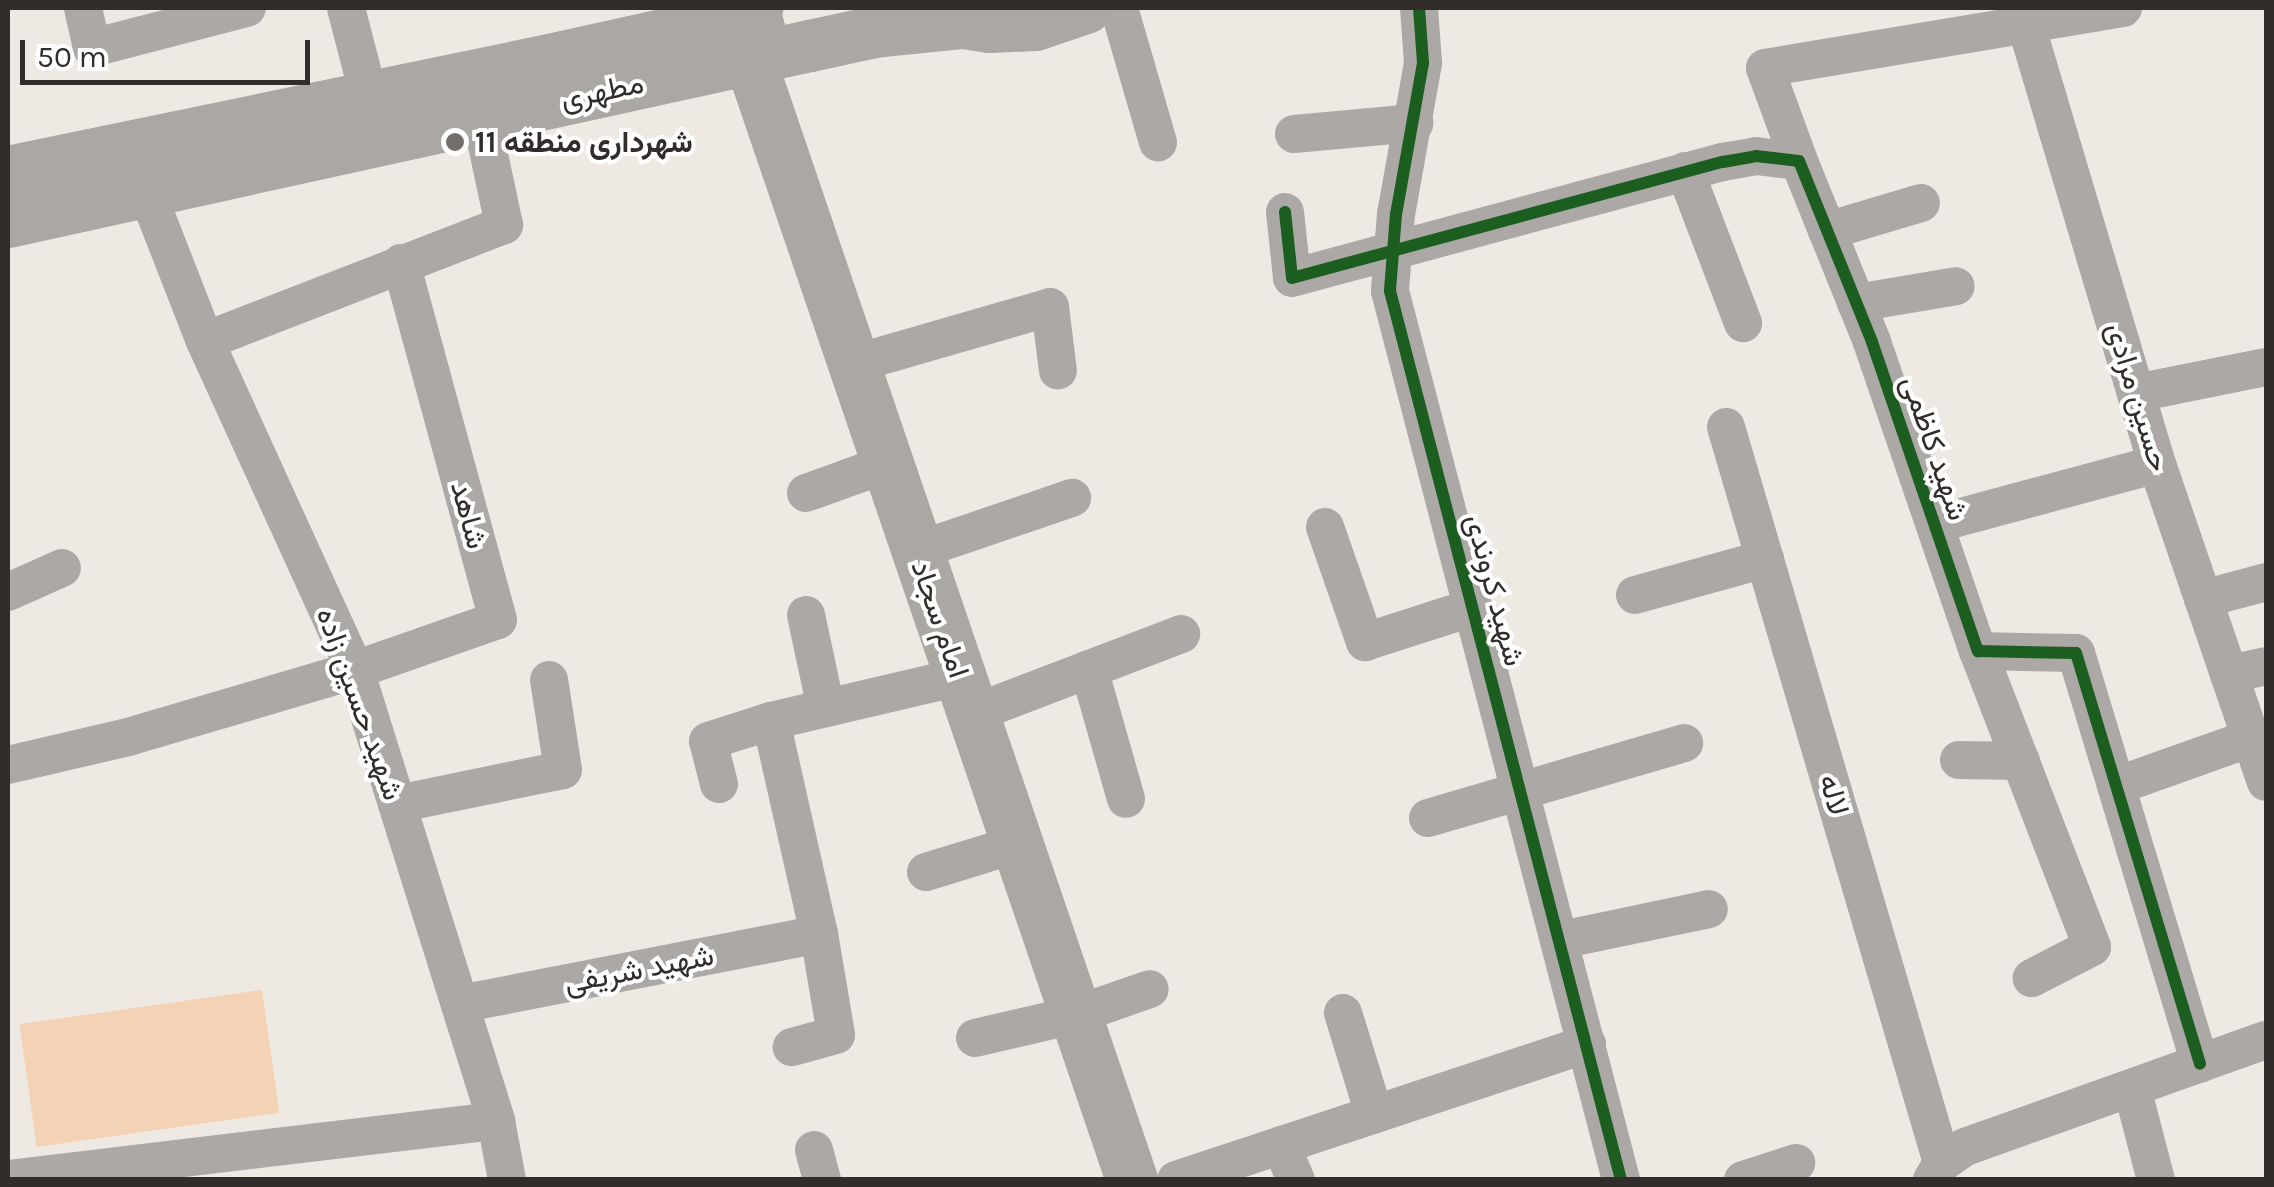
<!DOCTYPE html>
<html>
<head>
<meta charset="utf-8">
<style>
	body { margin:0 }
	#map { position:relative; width:2274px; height:1187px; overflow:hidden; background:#efe9e4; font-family:Karla,Vazirmatn,sans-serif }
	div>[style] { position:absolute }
	.green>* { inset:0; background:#f3d2b5; transform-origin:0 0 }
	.street>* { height:38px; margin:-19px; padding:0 19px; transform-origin:19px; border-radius:19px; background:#aba8a6 }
	.secondary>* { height:52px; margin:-26px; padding:0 26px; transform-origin:26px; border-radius:26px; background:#aba8a4 }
	.cycleway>* { height:12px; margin:-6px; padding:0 6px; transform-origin:6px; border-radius:6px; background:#1b5e20 }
	.dots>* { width:28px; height:28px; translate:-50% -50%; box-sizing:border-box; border:5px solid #fff; border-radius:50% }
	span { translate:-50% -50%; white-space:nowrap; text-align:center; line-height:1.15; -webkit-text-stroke:8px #fff; paint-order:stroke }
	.street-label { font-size:30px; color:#322d2a }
	.poi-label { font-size:30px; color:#322d2a; font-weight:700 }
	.left { translate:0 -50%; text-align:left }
	.frame { position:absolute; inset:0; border:10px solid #322d2a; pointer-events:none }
	.scale { position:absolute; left:20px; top:40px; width:290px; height:45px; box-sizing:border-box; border:5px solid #322d2a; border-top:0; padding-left:12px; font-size:30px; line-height:35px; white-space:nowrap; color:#322d2a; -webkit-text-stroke:8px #fff; paint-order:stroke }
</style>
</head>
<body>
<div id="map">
	<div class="green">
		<i style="left:262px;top:990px;width:124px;height:245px;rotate:82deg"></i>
	</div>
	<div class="street">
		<i style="left:83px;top:8px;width:41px;rotate:77.3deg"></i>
		<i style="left:92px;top:48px;width:160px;rotate:-14.5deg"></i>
		<i style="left:346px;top:8px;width:92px;rotate:75.5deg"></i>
		<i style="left:1119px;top:8px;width:140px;rotate:73.8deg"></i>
		<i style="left:1419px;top:8px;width:55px;rotate:85.8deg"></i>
		<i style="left:1423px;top:63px;width:153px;rotate:100.1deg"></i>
		<i style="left:1396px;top:214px;width:77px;rotate:94.5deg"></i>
		<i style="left:1390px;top:291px;width:919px;rotate:75.43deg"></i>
		<i style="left:2021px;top:8px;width:476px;rotate:73.4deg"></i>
		<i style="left:2157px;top:464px;width:336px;rotate:71.1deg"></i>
		<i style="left:1294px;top:134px;width:121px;rotate:-5.2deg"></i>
		<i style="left:1799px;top:161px;width:99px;rotate:-110.1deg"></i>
		<i style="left:1765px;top:68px;width:363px;rotate:-9.5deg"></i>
		<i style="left:1685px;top:171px;width:163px;rotate:69.1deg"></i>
		<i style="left:146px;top:190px;width:162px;rotate:68.7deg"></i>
		<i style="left:205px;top:341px;width:362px;rotate:65.5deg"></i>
		<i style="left:355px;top:670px;width:473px;rotate:72.6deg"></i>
		<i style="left:496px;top:1121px;width:60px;rotate:79.4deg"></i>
		<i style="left:1285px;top:212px;width:66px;rotate:83.9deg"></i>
		<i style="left:1292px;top:278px;width:446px;rotate:-15.1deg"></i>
		<i style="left:1723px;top:162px;width:34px;rotate:-10deg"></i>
		<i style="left:1756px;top:156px;width:43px;rotate:6.6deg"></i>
		<i style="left:1799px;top:161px;width:195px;rotate:68deg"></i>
		<i style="left:1872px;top:342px;width:327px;rotate:71.1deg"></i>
		<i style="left:1978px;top:651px;width:98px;rotate:1.2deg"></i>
		<i style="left:2076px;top:653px;width:429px;rotate:73.2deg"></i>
		<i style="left:1827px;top:231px;width:98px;rotate:-16.6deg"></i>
		<i style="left:1856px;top:303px;width:101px;rotate:-9.6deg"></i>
		<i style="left:205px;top:341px;width:321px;rotate:-21.2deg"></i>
		<i style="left:504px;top:225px;width:110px;rotate:-102deg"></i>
		<i style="left:853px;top:364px;width:205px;rotate:-16.1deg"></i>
		<i style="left:1050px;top:307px;width:64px;rotate:82.9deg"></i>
		<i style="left:2136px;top:393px;width:133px;rotate:-11.3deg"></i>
		<i style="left:1726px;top:427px;width:767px;rotate:73.64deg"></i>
		<i style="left:806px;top:493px;width:85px;rotate:-19.9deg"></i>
		<i style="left:1935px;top:524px;width:230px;rotate:-15.1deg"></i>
		<i style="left:1325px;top:527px;width:122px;rotate:70.8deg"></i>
		<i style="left:1365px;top:642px;width:114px;rotate:-17.8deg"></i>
		<i style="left:916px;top:551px;width:165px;rotate:-18.8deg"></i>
		<i style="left:8px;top:592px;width:59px;rotate:-24deg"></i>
		<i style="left:1635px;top:595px;width:135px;rotate:-15.5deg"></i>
		<i style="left:2203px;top:599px;width:65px;rotate:-15.1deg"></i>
		<i style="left:806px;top:615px;width:95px;rotate:77.9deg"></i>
		<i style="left:1978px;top:651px;width:317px;rotate:68.9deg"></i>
		<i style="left:2092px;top:947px;width:68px;rotate:152.7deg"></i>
		<i style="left:1089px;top:669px;width:135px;rotate:74.1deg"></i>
		<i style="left:2229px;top:674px;width:38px;rotate:-12deg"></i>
		<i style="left:972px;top:714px;width:224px;rotate:-20.9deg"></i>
		<i style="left:771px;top:721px;width:218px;rotate:77.3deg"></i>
		<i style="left:819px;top:934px;width:102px;rotate:80.4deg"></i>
		<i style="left:836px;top:1035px;width:46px;rotate:164.7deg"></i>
		<i style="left:1959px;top:760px;width:62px;rotate:0.9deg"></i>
		<i style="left:8px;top:765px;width:123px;rotate:-13.1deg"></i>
		<i style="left:128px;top:737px;width:237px;rotate:-16.4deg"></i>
		<i style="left:355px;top:670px;width:151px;rotate:-19.3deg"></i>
		<i style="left:498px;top:620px;width:370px;rotate:-105.2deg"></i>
		<i style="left:719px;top:784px;width:44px;rotate:-104.3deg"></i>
		<i style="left:708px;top:741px;width:66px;rotate:-17.6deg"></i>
		<i style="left:771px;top:721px;width:193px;rotate:-13.2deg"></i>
		<i style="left:2116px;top:786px;width:143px;rotate:-19.6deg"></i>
		<i style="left:397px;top:804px;width:169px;rotate:-11.6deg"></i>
		<i style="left:563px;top:770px;width:91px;rotate:-98.8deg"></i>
		<i style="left:1428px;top:818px;width:267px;rotate:-16.3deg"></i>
		<i style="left:926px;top:872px;width:95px;rotate:-17.1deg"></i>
		<i style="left:1561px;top:940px;width:151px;rotate:-11.8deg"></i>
		<i style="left:460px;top:1004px;width:366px;rotate:-11deg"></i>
		<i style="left:1343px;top:1013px;width:106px;rotate:72.9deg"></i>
		<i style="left:975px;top:1038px;width:103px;rotate:-13deg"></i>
		<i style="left:1075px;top:1015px;width:79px;rotate:-19.1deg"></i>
		<i style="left:2132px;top:1088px;width:95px;rotate:75.4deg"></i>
		<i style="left:1281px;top:1145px;width:38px;rotate:67deg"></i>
		<i style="left:814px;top:1150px;width:31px;rotate:75deg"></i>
		<i style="left:8px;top:1179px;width:491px;rotate:-6.8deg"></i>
		<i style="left:1176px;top:1180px;width:433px;rotate:-18.3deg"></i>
		<i style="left:1743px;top:1180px;width:56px;rotate:-17.8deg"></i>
		<i style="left:1932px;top:1180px;width:20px;rotate:-60deg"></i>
		<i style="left:1942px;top:1163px;width:28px;rotate:-35deg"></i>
		<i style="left:1965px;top:1147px;width:319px;rotate:-19.6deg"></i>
	</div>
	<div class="secondary">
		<i style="left:934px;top:11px;width:32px;rotate:22deg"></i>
		<i style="left:964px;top:23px;width:26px;rotate:9deg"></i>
		<i style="left:990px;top:27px;width:46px;rotate:-2.5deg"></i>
		<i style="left:1036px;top:25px;width:53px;rotate:-18.8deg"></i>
		<i style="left:735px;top:19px;width:24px;rotate:15deg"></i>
		<i style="left:758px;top:25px;width:18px;rotate:74deg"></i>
		<i style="left:763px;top:42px;width:21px;rotate:127deg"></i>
		<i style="left:750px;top:59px;width:1184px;rotate:71.18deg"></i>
		<i style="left:8px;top:172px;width:553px;rotate:-11.68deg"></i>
		<i style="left:550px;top:60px;width:189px;rotate:-12.5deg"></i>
		<i style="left:735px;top:19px;width:25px;rotate:-26deg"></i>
		<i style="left:8px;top:222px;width:821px;rotate:-12.38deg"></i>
		<i style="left:810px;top:46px;width:66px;rotate:-12.2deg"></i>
		<i style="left:875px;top:32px;width:89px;rotate:-5.8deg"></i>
	</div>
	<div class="cycleway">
		<i style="left:1419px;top:8px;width:55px;rotate:85.8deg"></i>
		<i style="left:1423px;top:63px;width:153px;rotate:100.1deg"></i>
		<i style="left:1396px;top:214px;width:77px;rotate:94.5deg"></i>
		<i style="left:1390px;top:291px;width:919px;rotate:75.43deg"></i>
		<i style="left:1285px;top:212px;width:66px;rotate:83.9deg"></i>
		<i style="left:1292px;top:278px;width:446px;rotate:-15.1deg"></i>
		<i style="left:1723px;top:162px;width:34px;rotate:-10deg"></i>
		<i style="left:1756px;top:156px;width:43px;rotate:6.6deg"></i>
		<i style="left:1799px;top:161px;width:195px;rotate:68deg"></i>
		<i style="left:1872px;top:342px;width:327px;rotate:71.1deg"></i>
		<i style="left:1978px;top:651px;width:98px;rotate:1.2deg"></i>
		<i style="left:2076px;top:653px;width:429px;rotate:73.2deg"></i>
	</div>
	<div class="dots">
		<i style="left:455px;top:142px;background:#746f6b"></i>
	</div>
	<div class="street-label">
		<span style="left:602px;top:91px;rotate:-12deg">مطهری</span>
		<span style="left:2138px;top:397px;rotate:73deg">حسین مرادی</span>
		<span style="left:1935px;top:448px;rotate:71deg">شهید کاظمی</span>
		<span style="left:469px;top:515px;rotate:75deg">شاهد</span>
		<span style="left:1495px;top:590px;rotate:75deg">شهید کروندی</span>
		<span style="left:940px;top:619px;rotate:71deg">امام سجاد</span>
		<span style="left:360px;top:704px;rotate:70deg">شهید حسین زاده</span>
		<span style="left:1834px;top:795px;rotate:74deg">لاله</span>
		<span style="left:639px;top:969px;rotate:-11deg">شهید شریفی</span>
	</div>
	<div class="poi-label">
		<span class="left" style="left:475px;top:142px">شهرداری منطقه 11</span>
	</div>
	<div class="frame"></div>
	<div class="scale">50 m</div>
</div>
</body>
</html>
